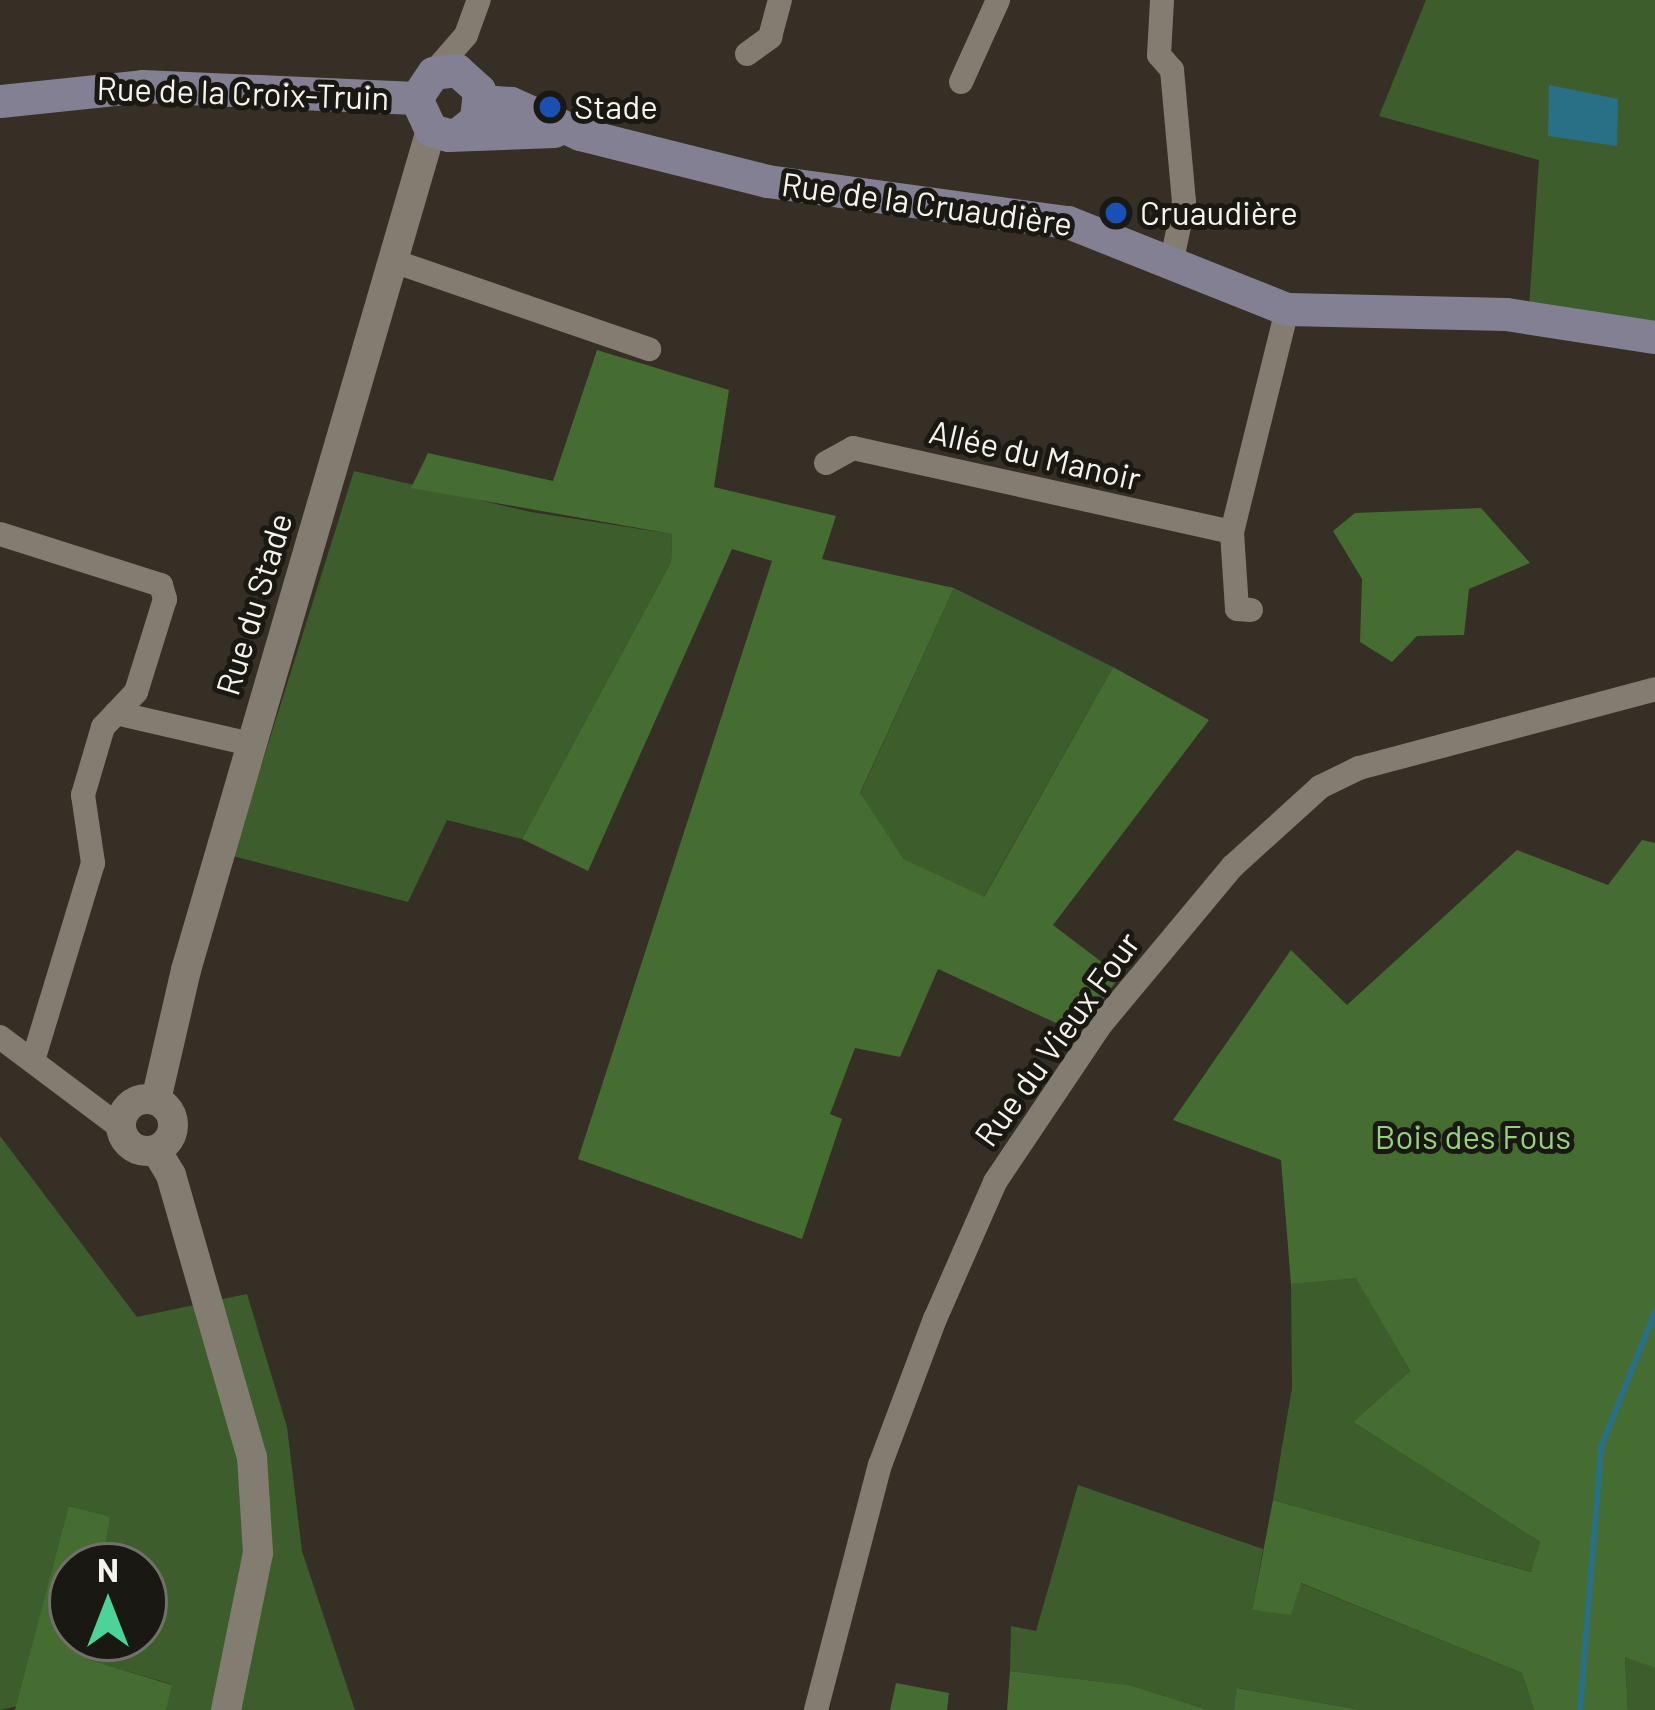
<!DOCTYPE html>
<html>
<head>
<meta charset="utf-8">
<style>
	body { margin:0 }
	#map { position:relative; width:1655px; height:1710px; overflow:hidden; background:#362f25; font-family:Barlow,sans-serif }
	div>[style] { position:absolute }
	.green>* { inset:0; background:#3d5e2c }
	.forest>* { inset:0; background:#456c31 }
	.water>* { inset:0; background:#297087 }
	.stream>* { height:6px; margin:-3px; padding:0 3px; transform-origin:3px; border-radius:3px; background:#297087 }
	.minor>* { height:24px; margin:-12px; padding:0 12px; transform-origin:12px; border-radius:12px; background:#837c70 }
	.tertiary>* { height:30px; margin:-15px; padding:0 15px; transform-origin:15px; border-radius:15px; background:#837c70 }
	.tertiary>.ring { margin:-15px; padding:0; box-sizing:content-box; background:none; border:30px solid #837c70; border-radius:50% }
	.secondary>* { height:33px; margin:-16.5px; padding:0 16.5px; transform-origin:16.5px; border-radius:16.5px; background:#848093 }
	.dots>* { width:33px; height:33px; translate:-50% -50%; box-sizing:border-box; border:6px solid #1a1813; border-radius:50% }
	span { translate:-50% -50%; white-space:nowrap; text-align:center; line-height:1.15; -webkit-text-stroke:10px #1a1813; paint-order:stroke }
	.street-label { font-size:33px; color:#f7f3ec }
	.poi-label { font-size:33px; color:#f7f3ec }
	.left { translate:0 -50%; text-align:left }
	.park-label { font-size:33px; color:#98d17c }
	.north { position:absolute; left:48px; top:1542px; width:120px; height:120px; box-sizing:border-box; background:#1a1813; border:3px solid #72706a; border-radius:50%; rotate:0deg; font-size:33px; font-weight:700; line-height:48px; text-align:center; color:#f7f3ec }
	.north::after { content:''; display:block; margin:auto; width:42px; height:54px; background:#4cd39a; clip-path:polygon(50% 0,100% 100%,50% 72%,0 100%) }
</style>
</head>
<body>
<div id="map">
	<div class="green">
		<i style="clip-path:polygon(1426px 0,1655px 0,1655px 327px,1529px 308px,1539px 160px,1379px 116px)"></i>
		<i style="clip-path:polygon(354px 471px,531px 512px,672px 534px,671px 562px,522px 839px,447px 820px,408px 902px,233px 856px)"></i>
		<i style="clip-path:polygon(954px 588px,1113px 667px,983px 898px,904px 859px,860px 794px)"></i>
		<i style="clip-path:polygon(0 1136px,137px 1317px,247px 1294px,287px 1427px,302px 1551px,355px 1710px,166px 1710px,171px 1684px,86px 1659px,90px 1638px,144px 1638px,144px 1566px,102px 1566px,109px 1518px,70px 1506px,18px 1706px,0 1710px)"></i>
		<i style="clip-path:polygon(1356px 1277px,1410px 1371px,1353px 1422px,1540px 1542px,1532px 1572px,1273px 1500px,1292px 1388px,1291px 1284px)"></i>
		<i style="clip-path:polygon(1078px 1485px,1263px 1549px,1252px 1610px,1291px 1614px,1300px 1583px,1522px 1673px,1534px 1710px,1361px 1710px,1238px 1688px,1234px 1710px,1209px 1710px,1129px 1685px,1010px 1671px,1011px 1626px,1036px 1631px)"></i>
		<i style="clip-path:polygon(1625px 1656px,1655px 1668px,1655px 1710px,1628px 1710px)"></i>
	</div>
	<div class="forest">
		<i style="clip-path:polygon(597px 350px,729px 390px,714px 487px,836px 516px,822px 559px,954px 588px,860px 793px,904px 859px,984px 897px,1113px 667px,1209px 720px,1053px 925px,1120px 976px,1078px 1033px,938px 969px,900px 1057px,855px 1048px,830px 1114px,842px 1119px,802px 1239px,578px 1159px,772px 561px,732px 549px,588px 871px,522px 839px,671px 562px,672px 534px,411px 488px,428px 453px,553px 481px)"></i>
		<i style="clip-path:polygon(1481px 508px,1530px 563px,1469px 589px,1464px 635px,1417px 636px,1392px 662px,1360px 642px,1362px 579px,1333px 531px,1355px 513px)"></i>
		<i style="clip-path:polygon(1642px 840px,1655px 843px,1655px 1668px,1625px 1657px,1628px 1710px,1534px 1710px,1522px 1673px,1301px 1583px,1291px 1615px,1252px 1610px,1273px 1500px,1531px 1572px,1540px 1542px,1353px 1422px,1410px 1371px,1356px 1278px,1291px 1284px,1281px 1160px,1173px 1120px,1291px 950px,1347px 1005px,1517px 850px,1608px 885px)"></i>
		<i style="clip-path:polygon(69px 1506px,110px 1517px,102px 1566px,72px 1566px,72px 1638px,90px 1638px,87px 1659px,172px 1685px,166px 1710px,15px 1710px)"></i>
		<i style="clip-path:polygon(1010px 1671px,1129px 1685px,1209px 1710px,1007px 1710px)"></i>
		<i style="clip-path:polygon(896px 1683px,949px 1693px,947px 1710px,890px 1710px)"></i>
		<i style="clip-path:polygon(1237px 1688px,1361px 1710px,1234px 1710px)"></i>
	</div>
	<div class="water">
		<i style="clip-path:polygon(1549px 85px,1618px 99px,1617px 146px,1548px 136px)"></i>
	</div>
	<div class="stream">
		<i style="left:1580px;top:1710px;width:264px;rotate:-85.4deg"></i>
		<i style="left:1601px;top:1447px;width:146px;rotate:-68.3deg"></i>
	</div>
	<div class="minor">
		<i style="left:1162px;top:0;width:55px;rotate:93.1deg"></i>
		<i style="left:1159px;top:55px;width:20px;rotate:49deg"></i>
		<i style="left:1172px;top:70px;width:133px;rotate:84.8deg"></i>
		<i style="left:1184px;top:202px;width:59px;rotate:101.7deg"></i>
		<i style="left:747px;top:54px;width:29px;rotate:-36deg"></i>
		<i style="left:770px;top:37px;width:38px;rotate:-75deg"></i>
		<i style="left:433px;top:73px;width:50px;rotate:-49deg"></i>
		<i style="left:466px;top:35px;width:37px;rotate:-70deg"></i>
		<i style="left:961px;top:82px;width:90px;rotate:-65.7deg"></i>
		<i style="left:393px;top:261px;width:271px;rotate:19deg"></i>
		<i style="left:826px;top:463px;width:31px;rotate:-29deg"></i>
		<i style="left:853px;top:448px;width:388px;rotate:12.5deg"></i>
		<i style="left:1232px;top:532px;width:230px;rotate:-76.1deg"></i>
		<i style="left:1232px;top:532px;width:77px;rotate:86.3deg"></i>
		<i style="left:1237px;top:609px;width:14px;rotate:4deg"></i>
		<i style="left:0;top:534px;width:169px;rotate:17.6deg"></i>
		<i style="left:161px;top:585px;width:15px;rotate:74deg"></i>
		<i style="left:165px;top:599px;width:97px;rotate:107.3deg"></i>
		<i style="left:136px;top:692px;width:48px;rotate:133.3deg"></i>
		<i style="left:103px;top:727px;width:71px;rotate:106.4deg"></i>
		<i style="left:83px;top:795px;width:69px;rotate:81.6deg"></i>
		<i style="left:93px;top:863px;width:207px;rotate:106.9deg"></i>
		<i style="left:116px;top:713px;width:138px;rotate:13deg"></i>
		<i style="left:0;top:1037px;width:151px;rotate:36.9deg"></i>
		<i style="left:816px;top:1710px;width:253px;rotate:-75.4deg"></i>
		<i style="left:880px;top:1465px;width:156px;rotate:-69.4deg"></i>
		<i style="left:935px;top:1319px;width:150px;rotate:-66.3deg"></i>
		<i style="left:995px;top:1182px;width:192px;rotate:-56.1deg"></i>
		<i style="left:1102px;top:1023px;width:204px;rotate:-50.2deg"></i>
		<i style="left:1233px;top:866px;width:118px;rotate:-42.2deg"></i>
		<i style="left:1320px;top:787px;width:43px;rotate:-26deg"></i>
		<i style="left:1359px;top:768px;width:306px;rotate:-14.9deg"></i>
	</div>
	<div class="tertiary">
		<i class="ring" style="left:121px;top:1099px;width:22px;height:22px"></i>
		<i style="left:156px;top:1100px;width:133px;rotate:-77deg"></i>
		<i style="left:186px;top:970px;width:875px;rotate:-73.74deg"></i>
		<i style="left:156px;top:1150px;width:29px;rotate:59deg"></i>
		<i style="left:171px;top:1175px;width:293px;rotate:74deg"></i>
		<i style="left:252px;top:1457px;width:96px;rotate:86.4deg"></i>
		<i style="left:258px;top:1553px;width:160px;rotate:101.5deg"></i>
	</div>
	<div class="secondary">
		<i style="left:0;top:101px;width:143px;rotate:-6deg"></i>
		<i style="left:142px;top:86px;width:274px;rotate:2.5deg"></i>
		<i style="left:482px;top:101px;width:29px;rotate:4deg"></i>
		<i style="left:511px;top:103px;width:76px;rotate:24.2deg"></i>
		<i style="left:580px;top:134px;width:193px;rotate:14.1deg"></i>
		<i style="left:767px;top:181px;width:304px;rotate:7.8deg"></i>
		<i style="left:1068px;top:222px;width:236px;rotate:21.7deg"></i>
		<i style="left:1287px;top:309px;width:219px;rotate:1.3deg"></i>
		<i style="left:1506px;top:314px;width:151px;rotate:8.8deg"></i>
		<i style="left:459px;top:133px;width:22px;rotate:-39deg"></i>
		<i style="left:476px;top:119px;width:29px;rotate:-84deg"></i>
		<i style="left:479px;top:90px;width:30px;rotate:-138deg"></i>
		<i style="left:457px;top:70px;width:24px;rotate:173deg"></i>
		<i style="left:433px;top:73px;width:30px;rotate:124deg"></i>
		<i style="left:416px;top:98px;width:35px;rotate:65deg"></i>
		<i style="left:431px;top:130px;width:18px;rotate:16deg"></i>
		<i style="left:448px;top:135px;width:106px;rotate:-2.2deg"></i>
	</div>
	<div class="dots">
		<i style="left:550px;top:107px;background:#1a4fb4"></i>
		<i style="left:1116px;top:213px;background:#1a4fb4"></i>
	</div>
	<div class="street-label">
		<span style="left:243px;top:93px;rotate:2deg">Rue de la Croix-Truin</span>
		<span style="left:927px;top:204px;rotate:8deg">Rue de la Cruaudière</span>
		<span style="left:1035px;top:455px;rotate:13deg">Allée du Manoir</span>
		<span style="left:254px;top:604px;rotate:-73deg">Rue du Stade</span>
		<span style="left:1057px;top:1039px;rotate:-54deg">Rue du Vieux Four</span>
	</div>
	<div class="poi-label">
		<span class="left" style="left:574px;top:107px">Stade</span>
		<span class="left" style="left:1140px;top:213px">Cruaudière</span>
	</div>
	<div class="park-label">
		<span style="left:1473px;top:1137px">Bois des Fous</span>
	</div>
	<div class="north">N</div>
</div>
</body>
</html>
